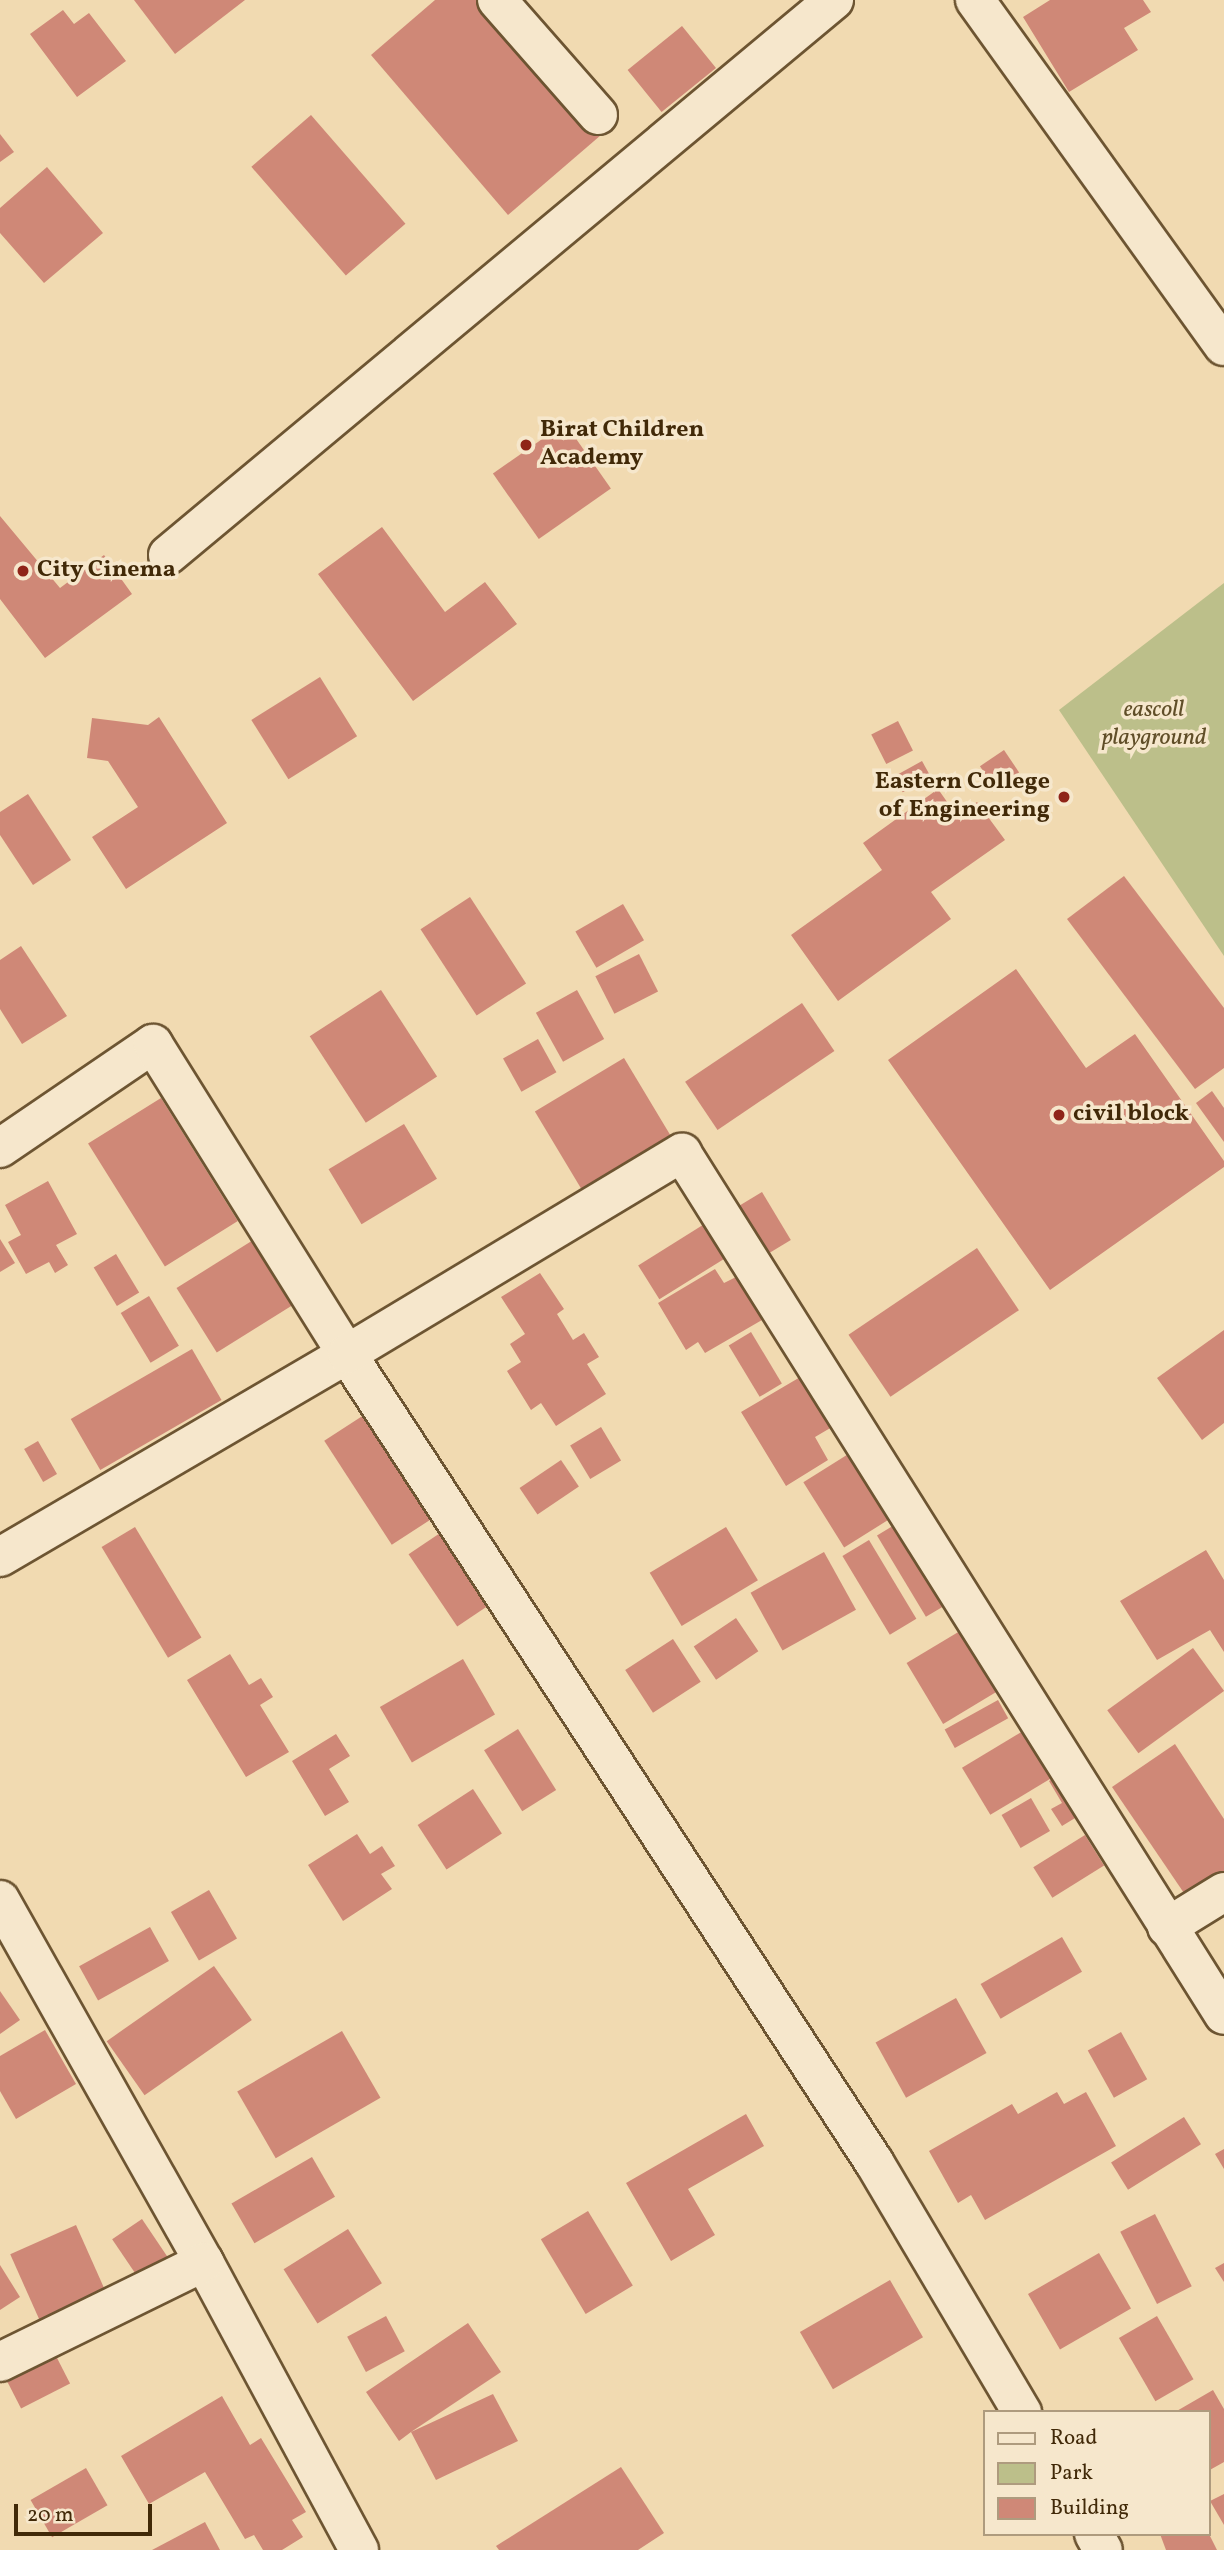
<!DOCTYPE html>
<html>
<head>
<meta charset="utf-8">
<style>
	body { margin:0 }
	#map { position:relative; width:1224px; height:2550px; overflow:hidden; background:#f1dab1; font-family:Vollkorn,serif }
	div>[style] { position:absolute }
	.green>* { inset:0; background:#bcbf8a }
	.building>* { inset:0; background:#cf8877; transform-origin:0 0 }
	.roads { filter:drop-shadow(2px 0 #6d5532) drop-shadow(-2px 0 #6d5532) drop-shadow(0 2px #6d5532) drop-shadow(0 -2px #6d5532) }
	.minor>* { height:38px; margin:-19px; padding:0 19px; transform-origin:19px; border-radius:19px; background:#f6e7cc }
	.dots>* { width:19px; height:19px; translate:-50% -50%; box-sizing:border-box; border:4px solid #f6e7cc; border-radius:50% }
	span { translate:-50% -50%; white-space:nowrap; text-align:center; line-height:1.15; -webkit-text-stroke:7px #f6e7cc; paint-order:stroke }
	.poi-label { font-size:24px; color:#412908; font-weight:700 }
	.left { translate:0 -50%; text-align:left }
	.right { translate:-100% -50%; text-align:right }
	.park-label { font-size:24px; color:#604e28; font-style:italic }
	.legend { position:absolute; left:983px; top:2410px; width:228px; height:126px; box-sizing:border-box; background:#f6e7cc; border:2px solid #ae9b7e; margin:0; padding:9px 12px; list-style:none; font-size:21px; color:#412908 }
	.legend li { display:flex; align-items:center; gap:14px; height:35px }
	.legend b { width:35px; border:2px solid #ae9b7e }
	.scale { position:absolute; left:14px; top:2504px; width:138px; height:32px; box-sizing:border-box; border:4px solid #412908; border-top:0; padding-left:9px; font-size:21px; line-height:24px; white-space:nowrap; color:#412908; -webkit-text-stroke:5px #f6e7cc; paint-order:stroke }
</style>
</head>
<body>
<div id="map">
	<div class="green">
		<i style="clip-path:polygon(1224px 583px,1224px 956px,1059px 710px)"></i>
	</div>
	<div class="building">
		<i style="clip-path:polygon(134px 0,245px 0,175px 54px)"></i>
		<i style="clip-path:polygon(435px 0,497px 0,608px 129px,508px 215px,371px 55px)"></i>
		<i style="clip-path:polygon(1050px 0,1143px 0,1151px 12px,1124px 28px,1138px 50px,1069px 92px,1023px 17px)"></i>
		<i style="clip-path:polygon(63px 10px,74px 24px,89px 13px,126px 61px,77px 97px,30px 34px)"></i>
		<i style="left:682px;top:26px;width:54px;height:70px;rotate:51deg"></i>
		<i style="left:311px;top:115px;width:144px;height:79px;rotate:49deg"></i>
		<i style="clip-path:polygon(0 134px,14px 152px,0 162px)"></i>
		<i style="clip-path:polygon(47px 167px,103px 233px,44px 283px,0 233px,0 208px)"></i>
		<i style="left:565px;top:423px;width:80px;height:88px;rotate:55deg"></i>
		<i style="clip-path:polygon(0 516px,60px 588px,104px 555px,132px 594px,45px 658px,0 599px)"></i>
		<i style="clip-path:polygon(382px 527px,445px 612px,485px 582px,517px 624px,413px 701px,318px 574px)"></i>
		<i style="left:320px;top:677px;width:70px;height:81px;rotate:58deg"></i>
		<i style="clip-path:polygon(159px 717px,227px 823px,126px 889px,92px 837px,138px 807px,108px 761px,87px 758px,92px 718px,148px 725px)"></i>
		<i style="left:898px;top:721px;width:33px;height:30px;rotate:63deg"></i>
		<i style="left:1004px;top:750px;width:27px;height:29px;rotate:56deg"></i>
		<i style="left:922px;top:761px;width:18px;height:32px;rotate:61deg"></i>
		<i style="clip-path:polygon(938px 789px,957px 816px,977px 802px,1005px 840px,931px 892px,951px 919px,838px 1001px,791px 935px,882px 870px,863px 843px)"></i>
		<i style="clip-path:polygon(28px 794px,71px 860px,33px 885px,0 835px,0 812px)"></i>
		<i style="clip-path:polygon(1124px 876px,1224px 1008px,1224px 1068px,1195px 1089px,1067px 919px)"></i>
		<i style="left:470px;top:897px;width:103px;height:59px;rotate:57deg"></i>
		<i style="left:623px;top:904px;width:42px;height:55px;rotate:60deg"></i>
		<i style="clip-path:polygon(21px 946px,67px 1016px,22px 1044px,0 1009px,0 960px)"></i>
		<i style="left:639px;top:954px;width:42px;height:49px;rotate:63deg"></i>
		<i style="clip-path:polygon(1016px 969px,1086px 1068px,1135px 1034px,1224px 1161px,1224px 1167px,1050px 1290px,888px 1060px)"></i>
		<i style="left:381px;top:990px;width:103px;height:85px;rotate:57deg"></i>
		<i style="left:577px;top:990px;width:56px;height:47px;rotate:61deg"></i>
		<i style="left:802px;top:1003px;width:58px;height:141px;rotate:56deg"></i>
		<i style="left:538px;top:1039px;width:38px;height:40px;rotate:61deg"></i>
		<i style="left:624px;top:1058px;width:95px;height:104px;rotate:59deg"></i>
		<i style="clip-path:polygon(1212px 1091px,1224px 1108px,1224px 1142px,1196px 1103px)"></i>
		<i style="left:161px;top:1098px;width:145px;height:86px;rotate:58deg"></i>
		<i style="left:404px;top:1124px;width:64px;height:88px;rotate:59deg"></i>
		<i style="clip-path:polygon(48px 1181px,77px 1234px,56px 1245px,68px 1265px,55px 1273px,49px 1262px,26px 1274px,8px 1242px,21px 1235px,5px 1205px)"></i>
		<i style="left:762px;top:1192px;width:56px;height:29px;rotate:59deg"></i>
		<i style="left:706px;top:1223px;width:40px;height:80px;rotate:58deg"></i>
		<i style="left:263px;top:1234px;width:76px;height:102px;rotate:58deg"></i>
		<i style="clip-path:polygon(0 1239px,15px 1263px,0 1272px)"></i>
		<i style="left:977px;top:1248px;width:75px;height:155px;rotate:56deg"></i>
		<i style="left:116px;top:1254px;width:45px;height:26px;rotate:59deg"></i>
		<i style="clip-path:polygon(715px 1269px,724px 1283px,736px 1277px,762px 1320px,705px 1353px,698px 1342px,686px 1350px,658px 1303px)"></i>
		<i style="clip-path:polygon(540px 1273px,564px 1309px,557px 1314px,573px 1340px,584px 1333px,599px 1357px,587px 1364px,606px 1394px,556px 1426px,541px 1403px,531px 1410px,507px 1371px,521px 1362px,510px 1344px,525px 1334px,501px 1297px)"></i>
		<i style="left:149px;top:1296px;width:58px;height:33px;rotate:59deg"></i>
		<i style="clip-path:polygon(1224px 1330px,1224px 1423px,1202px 1440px,1157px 1378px)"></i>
		<i style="left:751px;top:1332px;width:60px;height:26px;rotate:59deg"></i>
		<i style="left:192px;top:1349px;width:59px;height:140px;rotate:60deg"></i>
		<i style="clip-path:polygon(802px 1376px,832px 1427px,815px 1437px,828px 1460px,786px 1486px,741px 1412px)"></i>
		<i style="left:367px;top:1413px;width:124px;height:51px;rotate:57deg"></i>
		<i style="left:601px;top:1427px;width:39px;height:36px;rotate:59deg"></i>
		<i style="left:38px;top:1441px;width:38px;height:16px;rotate:60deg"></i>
		<i style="left:850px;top:1453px;width:77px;height:55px;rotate:58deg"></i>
		<i style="left:561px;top:1460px;width:32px;height:50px;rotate:56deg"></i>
		<i style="left:901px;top:1521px;width:95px;height:28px;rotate:59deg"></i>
		<i style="left:455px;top:1523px;width:87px;height:56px;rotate:56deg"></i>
		<i style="left:135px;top:1527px;width:129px;height:39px;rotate:59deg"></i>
		<i style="left:726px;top:1527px;width:62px;height:89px;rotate:59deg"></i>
		<i style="left:869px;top:1540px;width:92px;height:31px;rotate:59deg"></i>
		<i style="clip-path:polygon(1206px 1550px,1224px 1580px,1224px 1652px,1210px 1630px,1157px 1660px,1120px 1601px)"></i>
		<i style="left:824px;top:1552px;width:66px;height:84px;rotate:61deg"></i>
		<i style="left:736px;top:1618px;width:40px;height:51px;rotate:56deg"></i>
		<i style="left:970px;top:1625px;width:71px;height:74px;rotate:59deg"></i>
		<i style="left:673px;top:1639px;width:51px;height:57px;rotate:57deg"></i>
		<i style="left:1193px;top:1648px;width:53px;height:106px;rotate:54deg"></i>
		<i style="clip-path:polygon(230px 1654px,249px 1685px,261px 1678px,273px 1697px,260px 1705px,289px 1752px,246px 1777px,187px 1680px)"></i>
		<i style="left:463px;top:1659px;width:64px;height:96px;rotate:60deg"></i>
		<i style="left:998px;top:1700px;width:21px;height:61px;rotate:61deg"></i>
		<i style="left:1028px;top:1728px;width:55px;height:77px;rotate:59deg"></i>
		<i style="left:518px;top:1729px;width:72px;height:40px;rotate:58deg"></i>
		<i style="clip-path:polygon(336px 1734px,350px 1756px,329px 1769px,349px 1802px,325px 1816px,292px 1761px)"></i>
		<i style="clip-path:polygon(1175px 1744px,1224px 1819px,1224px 1875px,1188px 1899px,1112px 1787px)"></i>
		<i style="clip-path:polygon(1057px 1776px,1080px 1815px,1062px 1826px,1051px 1809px,1062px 1803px,1049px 1781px)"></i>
		<i style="left:473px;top:1789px;width:53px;height:66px;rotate:57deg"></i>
		<i style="left:1031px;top:1798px;width:38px;height:34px;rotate:60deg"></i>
		<i style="clip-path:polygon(357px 1834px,370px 1854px,382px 1846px,395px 1866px,381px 1874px,392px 1889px,343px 1921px,308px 1865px)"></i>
		<i style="left:1085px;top:1835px;width:36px;height:61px;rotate:58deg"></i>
		<i style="left:209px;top:1890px;width:56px;height:44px;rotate:60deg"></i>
		<i style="left:150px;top:1927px;width:39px;height:81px;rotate:61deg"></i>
		<i style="left:1062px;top:1937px;width:40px;height:94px;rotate:60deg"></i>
		<i style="left:214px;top:1966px;width:66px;height:131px;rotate:55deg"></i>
		<i style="clip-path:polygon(0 1991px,20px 2020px,0 2034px)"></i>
		<i style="left:956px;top:1998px;width:63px;height:92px;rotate:61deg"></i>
		<i style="clip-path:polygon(45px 2030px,76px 2084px,16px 2119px,0 2091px,0 2056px)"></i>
		<i style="left:342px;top:2031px;width:77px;height:121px;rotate:60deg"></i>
		<i style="left:1121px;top:2032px;width:54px;height:38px;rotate:61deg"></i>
		<i style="clip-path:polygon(1057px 2092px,1064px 2104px,1086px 2092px,1116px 2146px,985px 2220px,971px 2195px,958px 2203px,929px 2151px,1012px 2104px,1018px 2114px)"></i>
		<i style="clip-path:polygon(746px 2114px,764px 2146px,688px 2189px,715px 2235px,671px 2261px,626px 2183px)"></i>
		<i style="left:1184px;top:2117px;width:32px;height:86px;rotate:58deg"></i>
		<i style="clip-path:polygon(1224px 2149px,1224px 2169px,1215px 2154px)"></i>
		<i style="left:312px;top:2157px;width:46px;height:93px;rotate:60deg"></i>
		<i style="left:588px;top:2211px;width:87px;height:55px;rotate:59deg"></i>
		<i style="left:1155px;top:2214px;width:81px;height:39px;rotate:63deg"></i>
		<i style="left:142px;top:2219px;width:50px;height:36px;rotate:56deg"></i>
		<i style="left:76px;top:2225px;width:80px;height:72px;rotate:66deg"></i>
		<i style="left:348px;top:2229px;width:64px;height:76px;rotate:58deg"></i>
		<i style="left:1099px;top:2253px;width:64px;height:82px;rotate:60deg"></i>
		<i style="clip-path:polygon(1224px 2263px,1224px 2282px,1215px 2268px)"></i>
		<i style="clip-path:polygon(0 2265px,20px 2297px,0 2310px)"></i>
		<i style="left:890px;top:2280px;width:66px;height:104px;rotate:60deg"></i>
		<i style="left:386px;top:2316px;width:40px;height:44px;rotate:62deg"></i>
		<i style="left:1157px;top:2316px;width:73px;height:44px;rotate:60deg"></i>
		<i style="clip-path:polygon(468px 2323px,501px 2372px,411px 2432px,493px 2394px,518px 2441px,436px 2480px,411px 2432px,399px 2441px,366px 2392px)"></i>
		<i style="left:56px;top:2356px;width:31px;height:55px;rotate:63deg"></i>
		<i style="clip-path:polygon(1213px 2390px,1224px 2409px,1224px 2462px,1208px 2471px,1208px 2412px,1175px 2412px)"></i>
		<i style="clip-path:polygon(222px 2396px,250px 2445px,261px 2438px,306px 2512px,292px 2520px,303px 2537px,282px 2550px,263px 2550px,254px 2535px,245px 2539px,205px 2472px,149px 2504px,121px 2456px)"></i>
		<i style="clip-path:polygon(621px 2467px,664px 2533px,638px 2550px,499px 2550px,496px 2546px)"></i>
		<i style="left:86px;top:2468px;width:43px;height:64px;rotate:60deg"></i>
		<i style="clip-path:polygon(1224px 2494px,1224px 2525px,1210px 2501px)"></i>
		<i style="clip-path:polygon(205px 2522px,220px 2550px,152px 2550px)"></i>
		<i style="clip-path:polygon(1160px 2534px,1209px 2534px,1217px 2550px,1166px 2550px)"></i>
	</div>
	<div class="roads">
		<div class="minor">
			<i style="left:497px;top:0;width:153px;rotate:48.7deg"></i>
			<i style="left:975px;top:0;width:426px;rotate:54.3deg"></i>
			<i style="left:168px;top:555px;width:867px;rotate:-39.81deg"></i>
			<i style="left:0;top:1148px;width:185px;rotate:-34.2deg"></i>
			<i style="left:153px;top:1044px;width:366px;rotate:58deg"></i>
			<i style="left:347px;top:1354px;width:965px;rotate:56.89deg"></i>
			<i style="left:874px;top:2162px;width:291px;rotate:59.4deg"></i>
			<i style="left:0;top:1557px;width:402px;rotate:-30.3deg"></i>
			<i style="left:347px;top:1354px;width:391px;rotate:-31deg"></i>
			<i style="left:682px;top:1153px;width:1018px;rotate:57.84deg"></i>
			<i style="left:0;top:1900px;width:416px;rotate:60.6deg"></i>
			<i style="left:204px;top:2262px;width:327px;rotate:61.7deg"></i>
			<i style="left:1167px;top:1927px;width:67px;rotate:-31.6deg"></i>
			<i style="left:0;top:2362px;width:227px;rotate:-26.1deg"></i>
			<i style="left:1094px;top:2534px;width:18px;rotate:61deg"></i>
		</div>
	</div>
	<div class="dots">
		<i style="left:526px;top:445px;background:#8f2418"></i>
		<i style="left:23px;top:571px;background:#8f2418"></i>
		<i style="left:1064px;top:797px;background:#8f2418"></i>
		<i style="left:1059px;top:1115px;background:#8f2418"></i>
	</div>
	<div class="poi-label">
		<span class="left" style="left:540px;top:445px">Birat Children<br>Academy</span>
		<span class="left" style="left:37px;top:571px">City Cinema</span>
		<span class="right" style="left:1050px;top:797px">Eastern College<br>of Engineering</span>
		<span class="left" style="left:1073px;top:1115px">civil block</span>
	</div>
	<div class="park-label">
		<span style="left:1154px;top:725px">eascoll<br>playground</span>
	</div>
	<ul class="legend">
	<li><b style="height:9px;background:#f6e7cc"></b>Road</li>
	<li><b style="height:19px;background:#bcbf8a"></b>Park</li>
	<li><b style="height:19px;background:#cf8877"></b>Building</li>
	</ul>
	<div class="scale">20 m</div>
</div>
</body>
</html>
